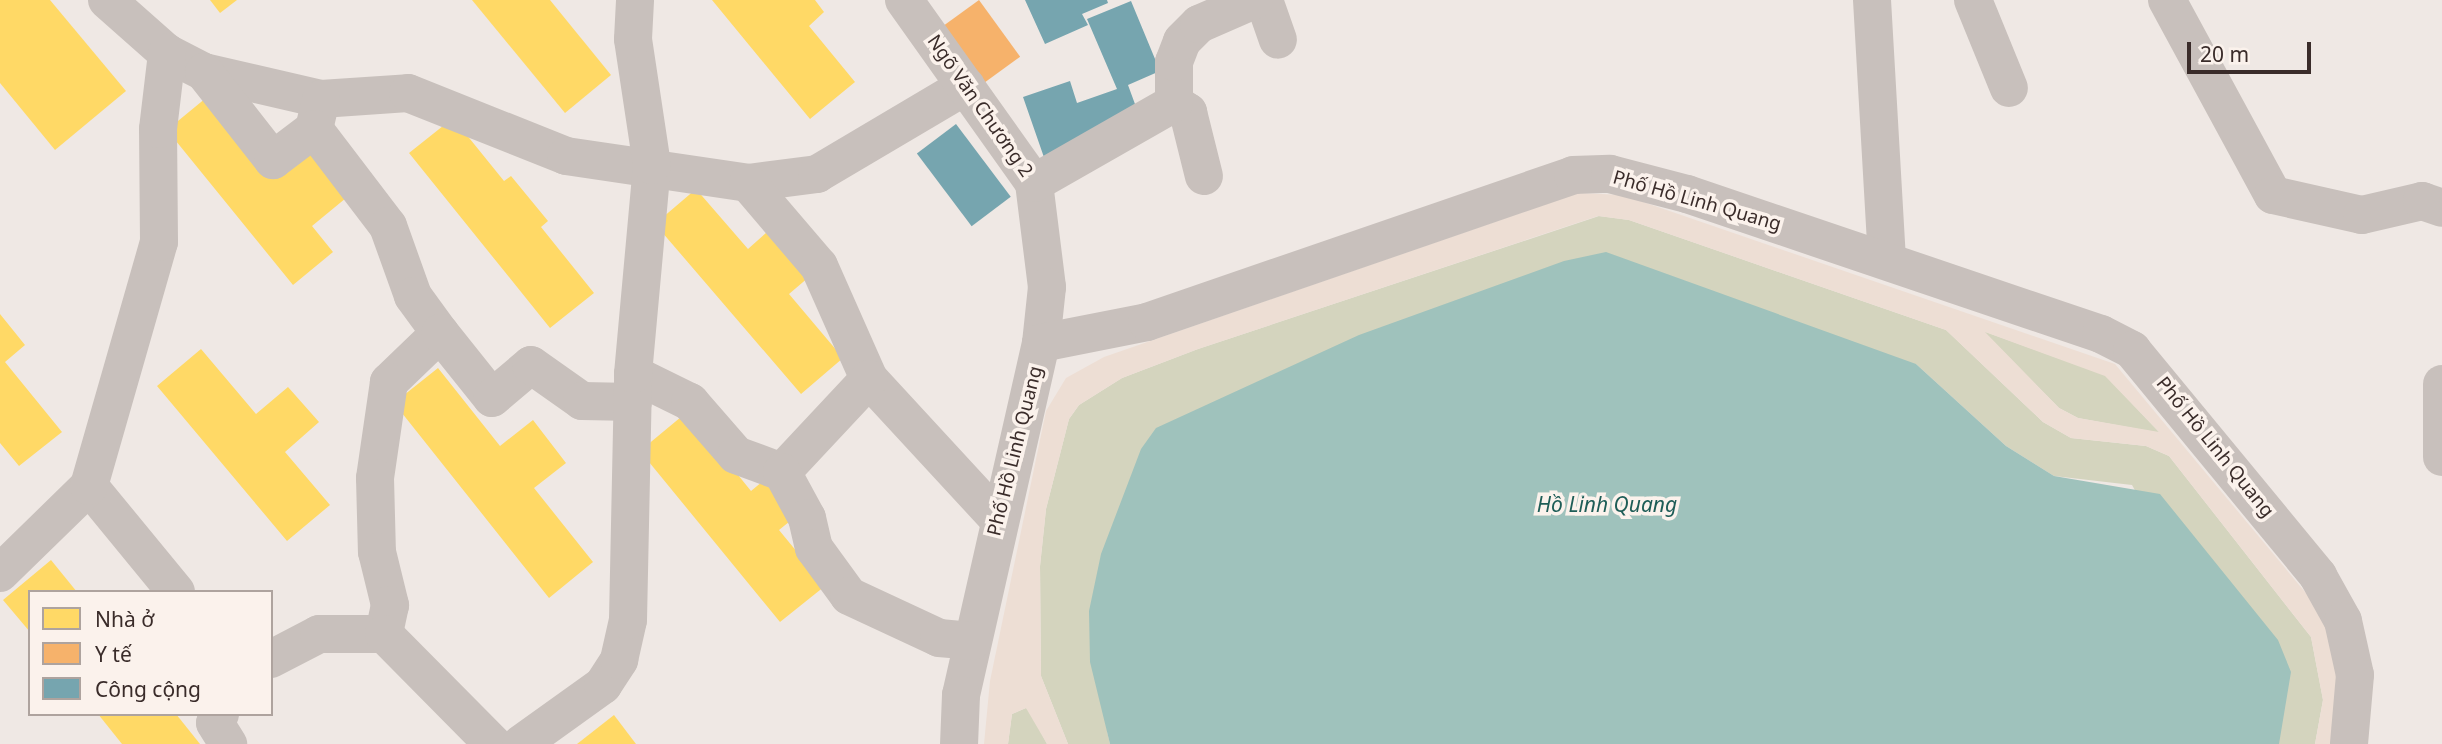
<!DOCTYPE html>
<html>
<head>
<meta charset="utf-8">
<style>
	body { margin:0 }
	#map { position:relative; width:2442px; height:744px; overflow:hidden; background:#efe8e4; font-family:"Noto Sans",sans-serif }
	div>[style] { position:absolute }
	.green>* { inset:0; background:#d4d4be }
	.plaza>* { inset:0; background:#edded4 }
	.water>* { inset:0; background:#9fc2bc }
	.homes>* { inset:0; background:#ffd966 }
	.health>* { inset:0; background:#f6b26b; transform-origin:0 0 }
	.public>* { inset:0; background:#76a5af; transform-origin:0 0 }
	.minor>* { height:38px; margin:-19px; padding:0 19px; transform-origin:19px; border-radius:19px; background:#c8c0bc }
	span { translate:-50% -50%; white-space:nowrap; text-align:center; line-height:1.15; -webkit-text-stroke:7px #fbf2ec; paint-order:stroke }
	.street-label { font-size:19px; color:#3a2c2a }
	.water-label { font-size:21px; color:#1e5d57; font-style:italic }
	.legend { position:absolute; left:28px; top:590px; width:245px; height:126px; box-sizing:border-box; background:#fbf2ec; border:2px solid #aea39e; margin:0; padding:9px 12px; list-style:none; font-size:21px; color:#3a2c2a }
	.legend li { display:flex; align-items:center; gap:14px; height:35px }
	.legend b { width:35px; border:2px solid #aea39e }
	.scale { position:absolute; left:2187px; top:42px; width:124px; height:32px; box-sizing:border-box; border:4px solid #3a2c2a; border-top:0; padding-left:9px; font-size:21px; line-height:24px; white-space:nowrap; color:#3a2c2a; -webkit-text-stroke:5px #fbf2ec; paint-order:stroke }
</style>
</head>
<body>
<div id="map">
	<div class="green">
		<i style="clip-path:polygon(1599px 216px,1629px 220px,1946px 330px,2043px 422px,2071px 438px,2146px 446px,2169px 456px,2311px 637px,2323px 700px,2315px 744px,2278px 744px,2132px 485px,2054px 476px,2006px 446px,1916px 364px,1107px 731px,1110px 744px,1068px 744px,1041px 676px,1040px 566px,1046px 509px,1069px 419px,1079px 405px,1122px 378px,1198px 349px)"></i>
		<i style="clip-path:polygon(1983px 331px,2105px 375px,2160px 433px,2078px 418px,2059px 408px)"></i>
		<i style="clip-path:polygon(1026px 708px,1031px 712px,1047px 744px,1008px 744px,1012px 714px)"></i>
	</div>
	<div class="plaza">
		<i style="clip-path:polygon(evenodd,1578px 193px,1623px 195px,2115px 364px,2315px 604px,2338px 653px,2336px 744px,2315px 744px,2323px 700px,2311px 637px,2169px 456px,2146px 446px,2071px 438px,2043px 422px,1946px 330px,1629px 220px,1598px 216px,1198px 349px,1122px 378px,1079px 405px,1069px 419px,1046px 509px,1040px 566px,1041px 676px,1068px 744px,1047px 744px,1026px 708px,1012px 714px,1008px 744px,984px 744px,990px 681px,1046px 411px,1066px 378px,1104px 357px,1578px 193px,1985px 332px,2105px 376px,2159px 432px,2078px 418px,2059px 408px,1985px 332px)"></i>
	</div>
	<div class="water">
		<i style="clip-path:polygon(1606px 252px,1916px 364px,2006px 446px,2054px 476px,2160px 494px,2278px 640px,2291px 672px,2279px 744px,1110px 744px,1090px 662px,1089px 611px,1101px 554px,1141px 449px,1156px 428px,1359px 335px,1564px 261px)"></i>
	</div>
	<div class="homes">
		<i style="clip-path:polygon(0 0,50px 0,126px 91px,55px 150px,0 83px)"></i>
		<i style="clip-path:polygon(210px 0,237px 0,220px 13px)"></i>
		<i style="clip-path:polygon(472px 0,550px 0,611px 75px,565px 113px)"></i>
		<i style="clip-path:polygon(712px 0,815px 0,824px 12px,809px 26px,855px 82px,810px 119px)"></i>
		<i style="clip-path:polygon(212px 93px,273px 168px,302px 144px,346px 198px,312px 226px,333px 252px,293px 285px,167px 130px)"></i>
		<i style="clip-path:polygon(453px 118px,504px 181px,511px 176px,548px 221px,541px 227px,594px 293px,550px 328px,409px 153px)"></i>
		<i style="clip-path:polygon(696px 189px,748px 249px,776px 224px,816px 271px,789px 294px,843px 358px,801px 394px,655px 224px)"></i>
		<i style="clip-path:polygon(0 314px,25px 345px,5px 362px,62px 432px,19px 466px,0 443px)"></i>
		<i style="clip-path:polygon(201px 349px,256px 414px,288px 387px,319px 422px,285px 452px,330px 505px,287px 541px,157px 386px)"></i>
		<i style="clip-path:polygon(438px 368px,500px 446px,533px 420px,566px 463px,534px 488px,593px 562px,549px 598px,394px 403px)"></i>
		<i style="clip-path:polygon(687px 412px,751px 491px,769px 476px,800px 513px,779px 530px,825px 586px,780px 622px,640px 451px)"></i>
		<i style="clip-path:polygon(51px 560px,77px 592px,30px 592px,30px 632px,3px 600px)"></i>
		<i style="clip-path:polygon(98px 714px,176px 714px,200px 744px,122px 744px)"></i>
		<i style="clip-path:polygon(614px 715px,636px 744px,577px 744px)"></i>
	</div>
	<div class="health">
		<i style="left:979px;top:0;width:70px;height:52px;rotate:54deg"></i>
	</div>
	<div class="public">
		<i style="clip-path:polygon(1025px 0,1107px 0,1108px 3px,1082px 14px,1088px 25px,1045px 44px)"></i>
		<i style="clip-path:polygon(1131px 1px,1160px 71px,1128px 85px,1139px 115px,1047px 166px,1023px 97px,1070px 81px,1077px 103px,1117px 89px,1087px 19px)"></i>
		<i style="left:956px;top:124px;width:91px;height:49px;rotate:53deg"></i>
	</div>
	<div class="minor">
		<i style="left:107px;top:0;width:80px;rotate:41.5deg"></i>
		<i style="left:167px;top:53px;width:42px;rotate:27.2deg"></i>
		<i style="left:204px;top:72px;width:120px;rotate:13deg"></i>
		<i style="left:321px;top:99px;width:87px;rotate:-3.9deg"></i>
		<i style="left:408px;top:93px;width:170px;rotate:21.7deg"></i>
		<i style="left:566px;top:156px;width:184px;rotate:8.4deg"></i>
		<i style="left:748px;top:183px;width:70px;rotate:-7.4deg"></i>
		<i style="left:817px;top:174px;width:173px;rotate:-30.6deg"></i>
		<i style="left:904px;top:0;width:224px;rotate:54.6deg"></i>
		<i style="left:1034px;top:183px;width:105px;rotate:82.9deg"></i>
		<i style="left:1047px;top:287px;width:56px;rotate:96.1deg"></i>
		<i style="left:1041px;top:343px;width:361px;rotate:102.8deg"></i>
		<i style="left:961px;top:695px;width:49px;rotate:92.3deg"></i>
		<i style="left:1264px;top:0;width:42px;rotate:70.7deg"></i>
		<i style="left:1872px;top:0;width:260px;rotate:86.7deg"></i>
		<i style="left:1973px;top:0;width:95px;rotate:67.8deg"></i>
		<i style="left:2167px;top:0;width:222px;rotate:61.5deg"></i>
		<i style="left:2273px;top:195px;width:91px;rotate:12.7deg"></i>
		<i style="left:2362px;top:215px;width:62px;rotate:-13.1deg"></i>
		<i style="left:2422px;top:201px;width:21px;rotate:19deg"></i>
		<i style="left:204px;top:72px;width:112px;rotate:51.9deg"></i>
		<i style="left:273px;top:160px;width:51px;rotate:-37.1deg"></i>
		<i style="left:321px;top:99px;width:31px;rotate:103deg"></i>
		<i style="left:314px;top:129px;width:122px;rotate:52.7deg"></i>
		<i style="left:388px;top:226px;width:74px;rotate:70.3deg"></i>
		<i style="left:413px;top:296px;width:46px;rotate:53.9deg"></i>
		<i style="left:440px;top:333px;width:71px;rotate:136.1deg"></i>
		<i style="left:389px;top:382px;width:97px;rotate:98.3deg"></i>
		<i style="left:375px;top:478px;width:74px;rotate:88.5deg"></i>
		<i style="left:377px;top:552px;width:55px;rotate:76.2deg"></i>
		<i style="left:390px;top:605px;width:30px;rotate:102deg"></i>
		<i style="left:1174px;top:103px;width:17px;rotate:33deg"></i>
		<i style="left:1188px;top:112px;width:66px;rotate:76deg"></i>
		<i style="left:748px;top:183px;width:109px;rotate:49.5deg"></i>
		<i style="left:819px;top:266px;width:124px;rotate:66.1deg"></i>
		<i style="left:869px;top:379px;width:190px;rotate:47.3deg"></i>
		<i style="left:1034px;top:183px;width:161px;rotate:-29.7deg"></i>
		<i style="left:1174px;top:103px;width:41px;rotate:-90deg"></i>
		<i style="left:1174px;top:62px;width:22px;rotate:-69deg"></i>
		<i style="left:1182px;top:41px;width:24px;rotate:-45deg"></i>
		<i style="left:1199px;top:24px;width:60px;rotate:-23.6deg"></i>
		<i style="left:440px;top:333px;width:83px;rotate:51.3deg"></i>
		<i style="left:492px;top:398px;width:51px;rotate:-40.2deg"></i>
		<i style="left:531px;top:365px;width:62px;rotate:35.2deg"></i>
		<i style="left:582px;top:401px;width:51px;rotate:1.1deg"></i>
		<i style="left:1041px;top:343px;width:108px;rotate:-11.2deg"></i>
		<i style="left:1147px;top:322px;width:451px;rotate:-19deg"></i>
		<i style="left:1573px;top:175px;width:37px;rotate:-2deg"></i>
		<i style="left:1610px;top:174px;width:80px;rotate:14.6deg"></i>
		<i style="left:1687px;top:194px;width:437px;rotate:18.7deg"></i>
		<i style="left:2101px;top:334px;width:35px;rotate:27deg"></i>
		<i style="left:2132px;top:350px;width:293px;rotate:50.5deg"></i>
		<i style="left:2318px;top:576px;width:51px;rotate:60.9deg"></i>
		<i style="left:2343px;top:621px;width:55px;rotate:77.5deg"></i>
		<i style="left:2355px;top:675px;width:69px;rotate:95deg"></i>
		<i style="left:633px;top:374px;width:64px;rotate:26.2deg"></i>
		<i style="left:690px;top:402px;width:70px;rotate:49deg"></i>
		<i style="left:736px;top:455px;width:49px;rotate:20.3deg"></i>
		<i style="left:869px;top:379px;width:127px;rotate:133.1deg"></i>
		<i style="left:782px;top:472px;width:52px;rotate:61.5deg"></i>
		<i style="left:807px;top:518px;width:31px;rotate:77deg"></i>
		<i style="left:814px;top:548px;width:59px;rotate:53.9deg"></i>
		<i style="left:849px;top:596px;width:99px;rotate:25deg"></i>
		<i style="left:939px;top:638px;width:33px;rotate:5deg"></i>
		<i style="left:2442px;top:384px;width:73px;rotate:90deg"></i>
		<i style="left:89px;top:486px;width:137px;rotate:50.6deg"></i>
		<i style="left:0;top:573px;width:124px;rotate:-44.3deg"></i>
		<i style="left:89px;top:486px;width:254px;rotate:-74deg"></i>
		<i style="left:159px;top:242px;width:113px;rotate:-90.5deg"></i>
		<i style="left:158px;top:129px;width:77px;rotate:-83.2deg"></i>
		<i style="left:271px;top:659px;width:54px;rotate:-27.5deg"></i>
		<i style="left:319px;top:634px;width:65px"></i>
		<i style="left:384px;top:634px;width:155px;rotate:45.3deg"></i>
		<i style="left:220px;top:714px;width:10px;rotate:119deg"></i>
		<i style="left:215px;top:723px;width:25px;rotate:58deg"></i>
		<i style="left:521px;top:744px;width:101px;rotate:-35.7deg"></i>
		<i style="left:603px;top:685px;width:30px;rotate:-57deg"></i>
		<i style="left:619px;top:660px;width:41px;rotate:-77.3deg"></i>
		<i style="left:628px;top:620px;width:246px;rotate:-88.8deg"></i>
		<i style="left:633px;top:374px;width:210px;rotate:-84.8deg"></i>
		<i style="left:652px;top:165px;width:127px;rotate:-98.6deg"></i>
		<i style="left:633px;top:39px;width:39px;rotate:-87deg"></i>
	</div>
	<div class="street-label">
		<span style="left:980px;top:106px;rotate:55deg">Ngõ Văn Chương 2</span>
		<span style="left:1697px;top:201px;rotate:16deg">Phố Hồ Linh Quang</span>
		<span style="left:2215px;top:447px;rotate:51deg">Phố Hồ Linh Quang</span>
		<span style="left:1015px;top:451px;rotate:-76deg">Phố Hồ Linh Quang</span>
	</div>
	<div class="water-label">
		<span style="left:1607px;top:504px">Hồ Linh Quang</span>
	</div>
	<ul class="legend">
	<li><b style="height:19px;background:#ffd966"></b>Nhà ở</li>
	<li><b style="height:19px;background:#f6b26b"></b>Y tế</li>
	<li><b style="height:19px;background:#76a5af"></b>Công cộng</li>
	</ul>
	<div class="scale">20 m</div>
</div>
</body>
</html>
